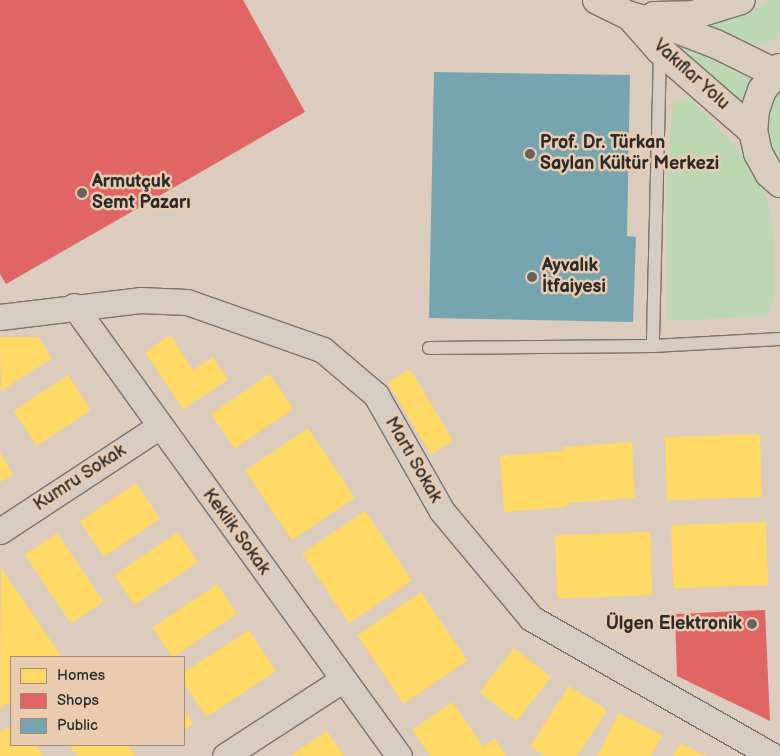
<!DOCTYPE html>
<html>
<head>
<meta charset="utf-8">
<style>
	body { margin:0 }
	#map { position:relative; width:780px; height:756px; overflow:hidden; background:#dcccbd; font-family:"Balsamiq Sans",sans-serif }
	div>[style] { position:absolute }
	.green>* { inset:0; background:#bbd8b3 }
	.homes>* { inset:0; background:#ffd966; transform-origin:0 0 }
	.shops>* { inset:0; background:#e06666 }
	.public>* { inset:0; background:#76a5af }
	.roads { filter:drop-shadow(1px 0 #7b736d) drop-shadow(-1px 0 #7b736d) drop-shadow(0 1px #7b736d) drop-shadow(0 -1px #7b736d) }
	.service>* { height:12px; margin:-6px; padding:0 6px; transform-origin:6px; border-radius:6px; background:#d7ccc2 }
	.minor>* { height:25px; margin:-12.5px; padding:0 12.5px; transform-origin:12.5px; border-radius:12.5px; background:#d7ccc2 }
	.primary>* { height:28px; margin:-14px; padding:0 14px; transform-origin:14px; border-radius:14px; background:#d9cebe }
	.dots>* { width:14px; height:14px; translate:-50% -50%; box-sizing:border-box; border:2px solid #e9ccb0; border-radius:50% }
	span { translate:-50% -50%; white-space:nowrap; text-align:center; line-height:1.15; -webkit-text-stroke:5px #e9ccb0; paint-order:stroke }
	.street-label { font-size:18px; color:#2b2b2b }
	.poi-label { font-size:18px; color:#2b2b2b; font-weight:700 }
	.left { translate:0 -50%; text-align:left }
	.right { translate:-100% -50%; text-align:right }
	.legend { position:absolute; left:10px; top:656px; width:175px; height:90px; box-sizing:border-box; background:#e9ccb0; border:1px solid #9d8c7b; margin:0; padding:6px 9px; list-style:none; font-size:15px; color:#2b2b2b }
	.legend li { display:flex; align-items:center; gap:10px; height:25px }
	.legend b { width:25px; border:1px solid #9d8c7b }
</style>
</head>
<body>
<div id="map">
	<div class="green">
		<i style="clip-path:polygon(770px 0,780px 0,780px 33px,773px 40px,760px 45px,700px 23px,750px 13px)"></i>
		<i style="clip-path:polygon(650px 28px,761px 71px,741px 107px)"></i>
		<i style="clip-path:polygon(780px 82px,780px 166px,768px 145px,765px 123px,769px 101px)"></i>
		<i style="clip-path:polygon(690px 99px,759px 172px,769px 207px,774px 238px,775px 297px,766px 316px,667px 321px,667px 170px,673px 101px)"></i>
	</div>
	<div class="homes">
		<i style="clip-path:polygon(170px 335px,193px 370px,213px 357px,228px 380px,183px 409px,145px 352px)"></i>
		<i style="clip-path:polygon(0 337px,38px 337px,52px 358px,1px 391px)"></i>
		<i style="left:410px;top:369px;width:84px;height:26px;rotate:59deg"></i>
		<i style="left:270px;top:374px;width:42px;height:71px;rotate:56deg"></i>
		<i style="left:68px;top:375px;width:42px;height:65px;rotate:57deg"></i>
		<i style="left:308px;top:428px;width:84px;height:76px;rotate:56deg"></i>
		<i style="left:760px;top:434px;width:63px;height:95px;rotate:88deg"></i>
		<i style="clip-path:polygon(632px 442px,635px 498px,567px 503px,567px 507px,504px 512px,500px 456px,563px 451px,563px 447px)"></i>
		<i style="clip-path:polygon(0 452px,13px 475px,0 482px)"></i>
		<i style="left:136px;top:483px;width:43px;height:68px;rotate:56deg"></i>
		<i style="left:365px;top:511px;width:84px;height:76px;rotate:56deg"></i>
		<i style="left:766px;top:522px;width:63px;height:95px;rotate:88deg"></i>
		<i style="left:178px;top:532px;width:36px;height:77px;rotate:56deg"></i>
		<i style="left:650px;top:532px;width:63px;height:95px;rotate:88deg"></i>
		<i style="left:57px;top:533px;width:83px;height:39px;rotate:56deg"></i>
		<i style="clip-path:polygon(1px 568px,62px 657px,11px 657px,11px 701px,0 709px)"></i>
		<i style="left:217px;top:584px;width:36px;height:78px;rotate:56deg"></i>
		<i style="left:421px;top:592px;width:83px;height:77px;rotate:56deg"></i>
		<i style="clip-path:polygon(249px 630px,276px 671px,206px 717px,184px 683px,184px 672px)"></i>
		<i style="left:514px;top:648px;width:47px;height:56px;rotate:38deg"></i>
		<i style="clip-path:polygon(569px 686px,607px 710px,577px 756px,545px 756px,530px 746px)"></i>
		<i style="clip-path:polygon(452px 702px,483px 746px,495px 739px,506px 756px,430px 756px,412px 730px)"></i>
		<i style="clip-path:polygon(184px 710px,193px 724px,184px 731px)"></i>
		<i style="clip-path:polygon(619px 713px,662px 735px,651px 756px,597px 756px)"></i>
		<i style="clip-path:polygon(11px 726px,11px 745px,36px 745px,43px 756px,0 756px,0 733px)"></i>
		<i style="clip-path:polygon(327px 731px,344px 756px,290px 756px)"></i>
		<i style="clip-path:polygon(680px 743px,706px 756px,673px 756px)"></i>
		<i style="clip-path:polygon(69px 745px,128px 745px,135px 756px,77px 756px)"></i>
	</div>
	<div class="shops">
		<i style="clip-path:polygon(0 0,243px 0,305px 112px,6px 284px,0 274px)"></i>
		<i style="clip-path:polygon(765px 610px,770px 721px,677px 676px,675px 614px)"></i>
	</div>
	<div class="public">
		<i style="clip-path:polygon(434px 72px,630px 75px,627px 236px,636px 237px,633px 322px,429px 318px)"></i>
	</div>
	<div class="roads">
		<div class="service">
			<i style="left:660px;top:52px;width:294px;rotate:91.4deg"></i>
			<i style="left:653px;top:346px;width:127px;rotate:-3.2deg"></i>
			<i style="left:429px;top:348px;width:224px;rotate:-0.5deg"></i>
		</div>
		<div class="minor">
			<i style="left:74px;top:306px;width:555px;rotate:54.16deg"></i>
			<i style="left:0;top:317px;width:141px;rotate:-6.9deg"></i>
			<i style="left:140px;top:300px;width:47px;rotate:2.4deg"></i>
			<i style="left:187px;top:302px;width:144px;rotate:19.4deg"></i>
			<i style="left:323px;top:350px;width:70px;rotate:40.3deg"></i>
			<i style="left:376px;top:395px;width:133px;rotate:60.4deg"></i>
			<i style="left:442px;top:511px;width:139px;rotate:50.2deg"></i>
			<i style="left:531px;top:618px;width:279px;rotate:29.7deg"></i>
			<i style="left:0;top:531px;width:191px;rotate:-33.3deg"></i>
			<i style="left:225px;top:756px;width:140px;rotate:-33deg"></i>
		</div>
		<div class="primary">
			<i style="left:597px;top:0;width:37px;rotate:26deg"></i>
			<i style="left:630px;top:16px;width:46px;rotate:15.3deg"></i>
			<i style="left:674px;top:28px;width:45px;rotate:20.9deg"></i>
			<i style="left:716px;top:44px;width:66px;rotate:26.2deg"></i>
			<i style="left:630px;top:16px;width:45px;rotate:48.6deg"></i>
			<i style="left:660px;top:50px;width:123px;rotate:41.1deg"></i>
			<i style="left:654px;top:16px;width:39px;rotate:-1deg"></i>
			<i style="left:693px;top:15px;width:50px;rotate:-17.4deg"></i>
			<i style="left:780px;top:68px;width:28px;rotate:129deg"></i>
			<i style="left:762px;top:90px;width:21px;rotate:109deg"></i>
			<i style="left:755px;top:110px;width:21px;rotate:95deg"></i>
			<i style="left:753px;top:131px;width:23px;rotate:77deg"></i>
			<i style="left:758px;top:153px;width:23px;rotate:61deg"></i>
			<i style="left:769px;top:173px;width:15px;rotate:42deg"></i>
		</div>
	</div>
	<div class="dots">
		<i style="left:530px;top:154px;background:#69635e"></i>
		<i style="left:82px;top:193px;background:#69635e"></i>
		<i style="left:532px;top:277px;background:#69635e"></i>
		<i style="left:752px;top:624px;background:#69635e"></i>
	</div>
	<div class="street-label">
		<span style="left:691px;top:75px;rotate:42deg">Vakıflar Yolu</span>
		<span style="left:413px;top:460px;rotate:60deg">Martı Sokak</span>
		<span style="left:80px;top:478px;rotate:-33deg">Kumru Sokak</span>
		<span style="left:236px;top:532px;rotate:54deg">Keklik Sokak</span>
	</div>
	<div class="poi-label">
		<span class="left" style="left:540px;top:154px">Prof. Dr. Türkan<br>Saylan Kültür Merkezi</span>
		<span class="left" style="left:92px;top:193px">Armutçuk<br>Semt Pazarı</span>
		<span class="left" style="left:542px;top:277px">Ayvalık<br>İtfaiyesi</span>
		<span class="right" style="left:742px;top:624px">Ülgen Elektronik</span>
	</div>
	<ul class="legend">
	<li><b style="height:14px;background:#ffd966"></b>Homes</li>
	<li><b style="height:14px;background:#e06666"></b>Shops</li>
	<li><b style="height:14px;background:#76a5af"></b>Public</li>
	</ul>
</div>
</body>
</html>
